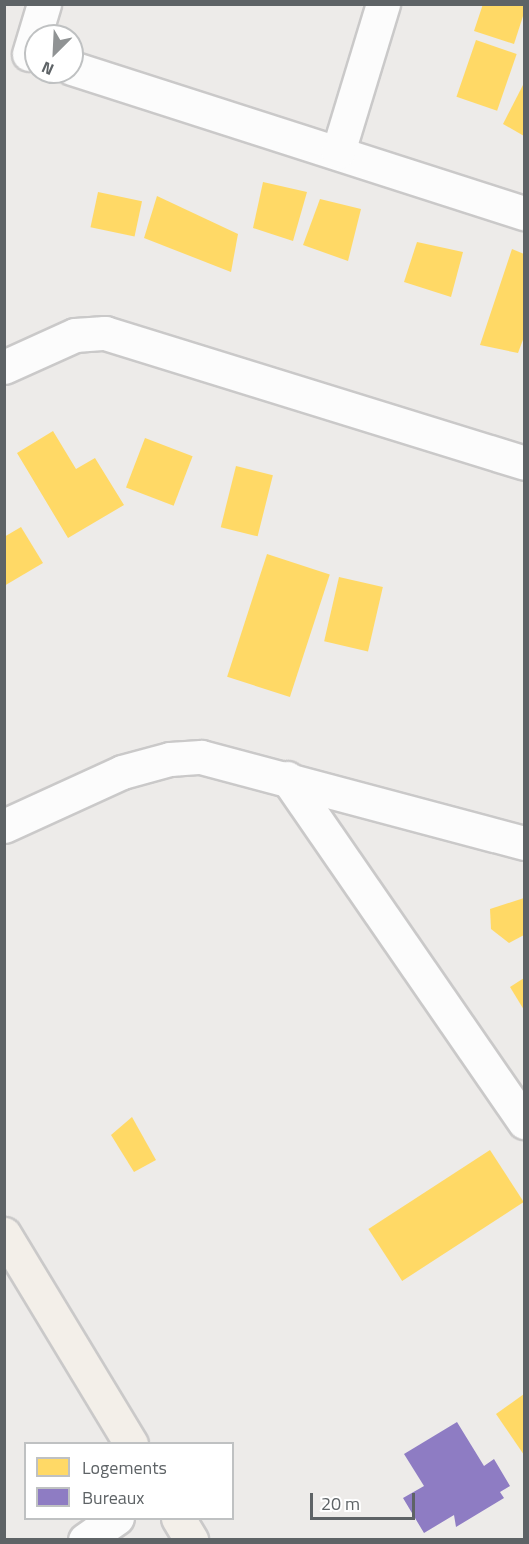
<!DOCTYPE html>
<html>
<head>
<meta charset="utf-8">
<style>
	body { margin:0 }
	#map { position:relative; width:529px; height:1544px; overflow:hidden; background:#edebe9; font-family:"Titillium Web",sans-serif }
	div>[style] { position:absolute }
	.homes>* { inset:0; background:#ffd966; transform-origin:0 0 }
	.offices>* { inset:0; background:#8e7cc3 }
	.roads { filter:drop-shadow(2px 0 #cac9c9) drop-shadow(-2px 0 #cac9c9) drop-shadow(0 2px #cac9c9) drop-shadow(0 -2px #cac9c9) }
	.minor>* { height:33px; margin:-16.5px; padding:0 16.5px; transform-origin:16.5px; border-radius:16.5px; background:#fcfcfc }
	.major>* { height:33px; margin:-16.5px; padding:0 16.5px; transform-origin:16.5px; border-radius:16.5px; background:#f3efe9 }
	span { translate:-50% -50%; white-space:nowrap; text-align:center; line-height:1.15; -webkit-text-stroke:6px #fff; paint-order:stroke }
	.frame { position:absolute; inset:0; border:6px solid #5e6366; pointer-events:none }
	.legend { position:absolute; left:24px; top:1442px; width:210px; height:78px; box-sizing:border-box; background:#fff; border:2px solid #bfc1c2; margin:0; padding:8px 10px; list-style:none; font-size:18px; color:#5e6366 }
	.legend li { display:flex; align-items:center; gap:12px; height:30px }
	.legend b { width:30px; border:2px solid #bfc1c2 }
	.north { position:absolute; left:24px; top:24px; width:60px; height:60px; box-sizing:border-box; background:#fff; border:2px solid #bfc1c2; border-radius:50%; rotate:204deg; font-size:16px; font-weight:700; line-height:24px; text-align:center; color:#5e6366 }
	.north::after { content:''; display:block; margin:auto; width:21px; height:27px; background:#909394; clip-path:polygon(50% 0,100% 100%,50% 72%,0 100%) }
	.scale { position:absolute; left:310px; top:1493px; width:105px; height:27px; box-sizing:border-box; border:3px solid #5e6366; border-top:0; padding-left:8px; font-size:18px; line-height:21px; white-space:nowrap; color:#5e6366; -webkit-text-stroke:4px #fff; paint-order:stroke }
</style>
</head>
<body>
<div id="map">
	<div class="homes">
		<i style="clip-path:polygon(483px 4px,524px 4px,524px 13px,514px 44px,474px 31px)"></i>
		<i style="left:476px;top:40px;width:43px;height:60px;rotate:19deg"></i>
		<i style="clip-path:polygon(524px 83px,524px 136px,503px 124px)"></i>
		<i style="clip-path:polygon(263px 182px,307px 192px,293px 241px,253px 228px)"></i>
		<i style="left:98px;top:192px;width:45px;height:36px;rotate:12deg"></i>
		<i style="clip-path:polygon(157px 196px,238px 234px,231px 272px,144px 238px)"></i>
		<i style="clip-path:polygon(320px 199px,361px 209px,348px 261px,303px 245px)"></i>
		<i style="clip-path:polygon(417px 242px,463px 252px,451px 297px,404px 282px)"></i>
		<i style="clip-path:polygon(512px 249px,524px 254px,524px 337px,518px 353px,480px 345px)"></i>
		<i style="clip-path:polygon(53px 431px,76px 469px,95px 458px,124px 505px,68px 538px,17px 453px)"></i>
		<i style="left:145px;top:438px;width:51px;height:53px;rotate:21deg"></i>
		<i style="left:236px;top:466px;width:38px;height:63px;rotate:14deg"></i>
		<i style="clip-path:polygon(21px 527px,43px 563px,4px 586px,4px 537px)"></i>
		<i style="left:267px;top:554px;width:66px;height:129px;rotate:18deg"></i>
		<i style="left:339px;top:577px;width:45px;height:66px;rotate:13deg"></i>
		<i style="clip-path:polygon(524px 898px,524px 935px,509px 943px,491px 929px,490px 909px)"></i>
		<i style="clip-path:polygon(524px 978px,524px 1010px,510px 987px)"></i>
		<i style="clip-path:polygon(132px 1117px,156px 1160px,134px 1172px,111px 1135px)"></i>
		<i style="left:490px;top:1150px;width:62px;height:145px;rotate:57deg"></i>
		<i style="clip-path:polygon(524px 1394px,524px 1455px,496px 1414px)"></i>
	</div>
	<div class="offices">
		<i style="clip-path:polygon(457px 1422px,484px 1466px,494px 1459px,510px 1486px,500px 1492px,504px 1498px,456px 1527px,454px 1515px,424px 1533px,403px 1498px,424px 1486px,404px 1454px)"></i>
	</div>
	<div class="roads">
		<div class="minor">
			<i style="left:29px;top:54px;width:52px;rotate:-73.3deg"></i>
			<i style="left:72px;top:68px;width:475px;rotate:17.8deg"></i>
			<i style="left:338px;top:152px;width:155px;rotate:-73.1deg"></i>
			<i style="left:4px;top:367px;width:78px;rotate:-24.3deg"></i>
			<i style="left:75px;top:335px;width:30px;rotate:-4deg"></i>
			<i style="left:105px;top:333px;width:439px;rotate:17.2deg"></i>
			<i style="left:287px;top:778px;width:418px;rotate:55.4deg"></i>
			<i style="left:4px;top:826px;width:130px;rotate:-24.6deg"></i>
			<i style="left:122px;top:772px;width:50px;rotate:-15.2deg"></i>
			<i style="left:170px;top:759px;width:31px;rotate:-4deg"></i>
			<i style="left:201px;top:757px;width:334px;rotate:14.9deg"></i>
			<i style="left:85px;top:1540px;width:39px;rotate:-35deg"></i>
		</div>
		<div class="major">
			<i style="left:4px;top:1234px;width:245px;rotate:58.8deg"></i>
			<i style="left:178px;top:1518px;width:26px;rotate:59deg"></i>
		</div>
	</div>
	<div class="frame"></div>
	<ul class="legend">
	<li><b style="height:16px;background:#ffd966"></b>Logements</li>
	<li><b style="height:16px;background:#8e7cc3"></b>Bureaux</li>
	</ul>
	<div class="north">N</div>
	<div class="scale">20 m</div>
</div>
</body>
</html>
